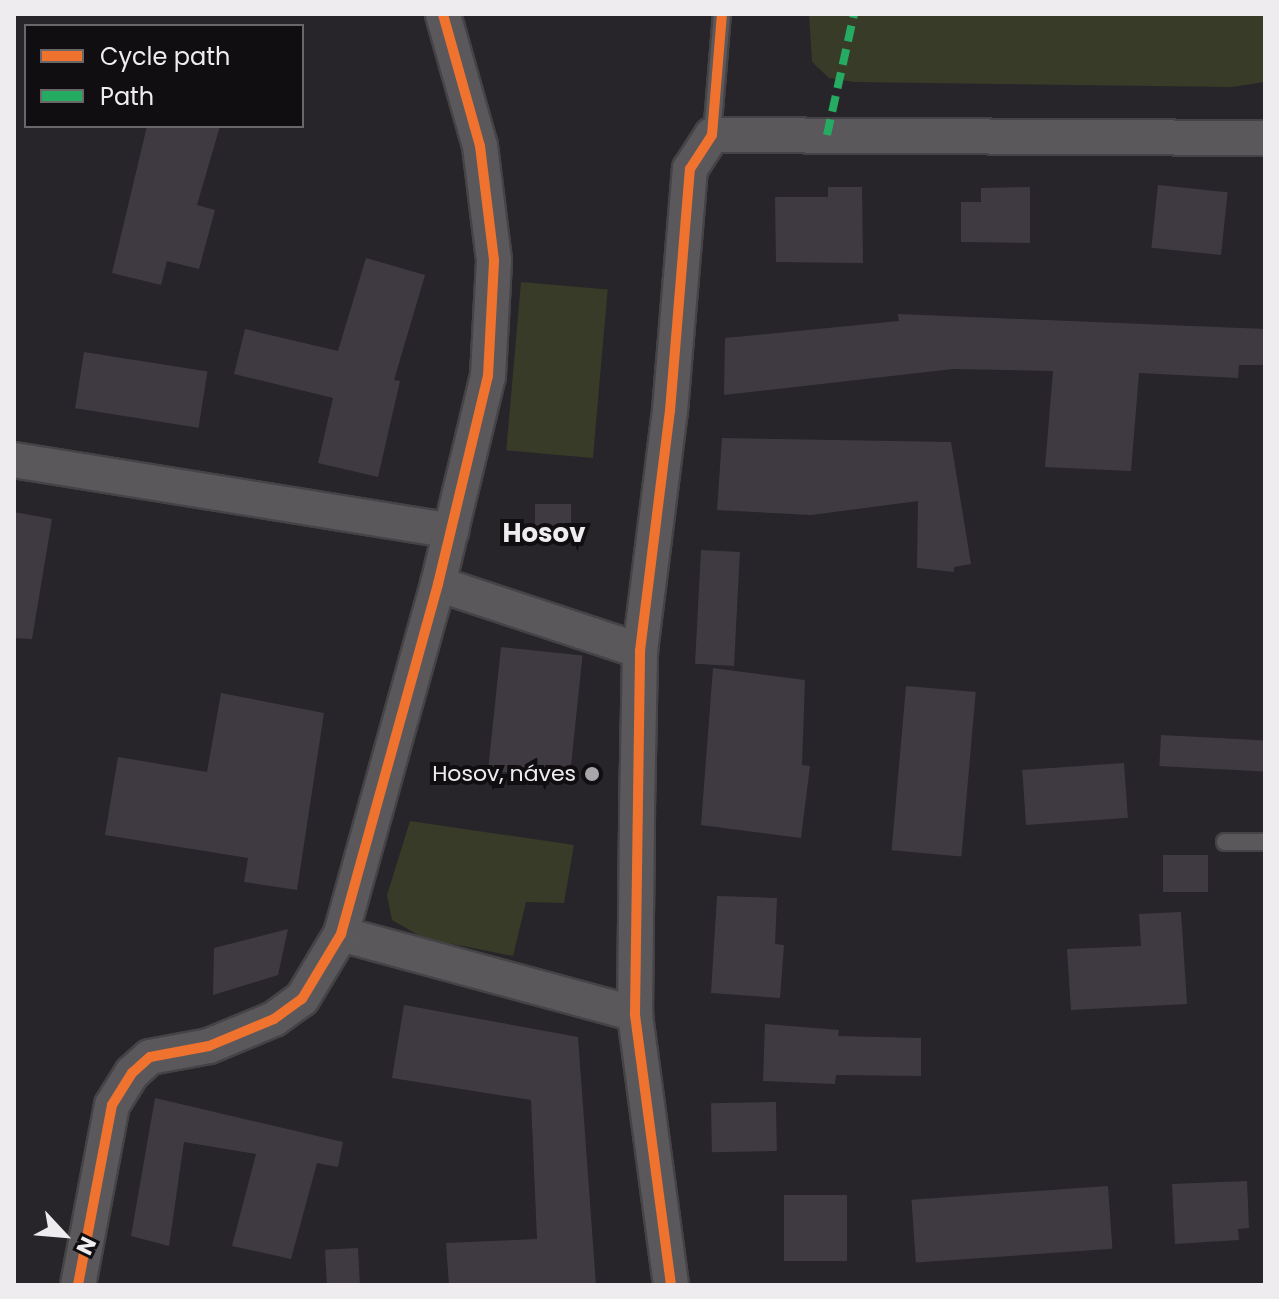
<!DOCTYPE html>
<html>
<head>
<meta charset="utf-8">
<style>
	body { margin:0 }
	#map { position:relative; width:1279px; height:1299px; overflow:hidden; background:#272529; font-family:Poppins,sans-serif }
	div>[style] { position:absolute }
	.green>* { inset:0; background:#373b27; transform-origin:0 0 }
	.building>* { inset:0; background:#3f3a41; transform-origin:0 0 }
	.roads { filter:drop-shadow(2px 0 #454346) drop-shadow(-2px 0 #454346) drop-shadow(0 2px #454346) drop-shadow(0 -2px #454346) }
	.service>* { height:16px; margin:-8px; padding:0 8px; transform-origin:8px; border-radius:8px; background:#5a585b }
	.minor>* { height:34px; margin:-17px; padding:0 17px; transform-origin:17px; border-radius:17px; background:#5a585b }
	.quiet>* { height:8px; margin-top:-4px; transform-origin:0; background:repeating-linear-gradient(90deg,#26ab63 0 16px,transparent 0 24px) }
	.cycleway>* { height:10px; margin:-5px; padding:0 5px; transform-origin:5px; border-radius:5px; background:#ef722f }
	.dots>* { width:22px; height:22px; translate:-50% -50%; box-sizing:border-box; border:4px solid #100e11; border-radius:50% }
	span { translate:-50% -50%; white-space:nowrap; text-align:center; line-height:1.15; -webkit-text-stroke:8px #100e11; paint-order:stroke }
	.poi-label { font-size:22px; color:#efecf0 }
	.right { translate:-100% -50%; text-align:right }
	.quarter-label { font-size:26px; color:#efecf0; font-weight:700 }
	.frame { position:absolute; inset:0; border:16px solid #efecf0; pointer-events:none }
	.legend { position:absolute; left:24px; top:24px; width:280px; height:104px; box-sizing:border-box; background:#100e11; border:2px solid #69676a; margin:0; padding:10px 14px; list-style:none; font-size:24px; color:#efecf0 }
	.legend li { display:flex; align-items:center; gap:16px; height:40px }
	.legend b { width:40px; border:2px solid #69676a }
	.north { position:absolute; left:24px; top:1195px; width:80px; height:80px; -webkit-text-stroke:6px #100e11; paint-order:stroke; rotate:116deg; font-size:22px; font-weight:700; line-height:32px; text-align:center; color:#efecf0 }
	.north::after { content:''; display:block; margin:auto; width:28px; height:36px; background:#efecf0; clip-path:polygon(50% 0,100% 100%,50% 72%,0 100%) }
</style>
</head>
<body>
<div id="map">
	<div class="green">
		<i style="clip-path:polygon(809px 14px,1265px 14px,1265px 82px,1232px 87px,854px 82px,829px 78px,812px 62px)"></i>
		<i style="left:521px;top:282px;width:87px;height:169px;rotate:5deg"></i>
		<i style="clip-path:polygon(410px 821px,574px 845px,564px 903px,526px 902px,513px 956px,423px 938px,392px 920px,387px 895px)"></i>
	</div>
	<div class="building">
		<i style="clip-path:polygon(147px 126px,220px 126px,197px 205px,215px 210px,199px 269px,167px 261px,161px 285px,112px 273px)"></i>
		<i style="left:1158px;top:185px;width:70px;height:63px;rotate:6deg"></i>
		<i style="clip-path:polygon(828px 187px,862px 187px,863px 263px,776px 262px,775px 197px,828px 197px)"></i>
		<i style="clip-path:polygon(1030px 187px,1030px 243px,961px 242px,961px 202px,981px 202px,981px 188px)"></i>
		<i style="clip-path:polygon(366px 258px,425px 275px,394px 380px,400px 381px,378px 477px,318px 463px,333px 398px,234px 374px,245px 329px,338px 351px)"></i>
		<i style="clip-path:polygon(898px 314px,1265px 329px,1265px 365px,1239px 365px,1238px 378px,1139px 373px,1131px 471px,1045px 467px,1053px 371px,953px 369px,724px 395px,725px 338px,899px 321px)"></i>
		<i style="left:84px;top:352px;width:125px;height:57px;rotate:9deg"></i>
		<i style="clip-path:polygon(722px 438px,951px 442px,971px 564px,954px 567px,954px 572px,917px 568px,918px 501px,811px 515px,717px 510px)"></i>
		<i style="left:535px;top:504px;width:36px;height:32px"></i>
		<i style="clip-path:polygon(14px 512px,52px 519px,32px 639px,14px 638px)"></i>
		<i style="left:701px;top:550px;width:39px;height:114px;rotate:3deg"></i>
		<i style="left:501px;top:647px;width:82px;height:124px;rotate:6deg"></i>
		<i style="clip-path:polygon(713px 668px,805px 680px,802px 765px,810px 766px,801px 838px,701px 825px)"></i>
		<i style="left:906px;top:686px;width:70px;height:165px;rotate:5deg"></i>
		<i style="clip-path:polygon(221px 693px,324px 713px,297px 890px,244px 882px,248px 858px,105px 835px,118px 757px,207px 772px)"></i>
		<i style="left:1161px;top:735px;width:104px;height:31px;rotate:3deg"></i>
		<i style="left:1124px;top:763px;width:55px;height:102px;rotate:86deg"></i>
		<i style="left:1208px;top:855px;width:37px;height:45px;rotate:90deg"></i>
		<i style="clip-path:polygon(717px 896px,777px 898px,775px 944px,784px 945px,780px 998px,711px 993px)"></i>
		<i style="clip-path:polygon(1181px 912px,1187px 1004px,1071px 1010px,1067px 949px,1141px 946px,1139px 914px)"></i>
		<i style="clip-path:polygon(288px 929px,278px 975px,213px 995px,214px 948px)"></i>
		<i style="clip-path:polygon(404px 1005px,578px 1037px,596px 1285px,449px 1285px,446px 1243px,537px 1239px,531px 1100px,392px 1078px)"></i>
		<i style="clip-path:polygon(765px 1024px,839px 1030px,838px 1036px,921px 1038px,921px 1076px,836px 1075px,835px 1084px,763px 1081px)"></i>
		<i style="clip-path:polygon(155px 1098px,343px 1142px,338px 1167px,317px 1163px,291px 1259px,232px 1246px,256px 1154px,184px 1142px,169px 1246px,131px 1236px)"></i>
		<i style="left:776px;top:1102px;width:49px;height:65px;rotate:89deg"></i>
		<i style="clip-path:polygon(1247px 1181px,1249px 1228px,1238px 1229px,1239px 1240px,1175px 1244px,1172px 1184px)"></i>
		<i style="left:1108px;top:1186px;width:63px;height:197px;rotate:86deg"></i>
		<i style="left:784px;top:1195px;width:63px;height:66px"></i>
		<i style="left:358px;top:1248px;width:37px;height:33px;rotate:87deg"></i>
	</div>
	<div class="roads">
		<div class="service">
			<i style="left:712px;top:135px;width:121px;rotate:-85.3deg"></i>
			<i style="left:1225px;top:842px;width:40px"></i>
		</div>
		<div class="minor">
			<i style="left:14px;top:460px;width:443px;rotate:9.2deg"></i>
			<i style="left:438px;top:584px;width:213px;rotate:18.3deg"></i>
			<i style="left:341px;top:934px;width:305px;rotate:15.2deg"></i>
			<i style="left:78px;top:1285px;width:183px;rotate:-79.3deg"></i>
			<i style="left:112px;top:1105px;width:38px;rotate:-58deg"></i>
			<i style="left:132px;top:1073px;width:24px;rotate:-42deg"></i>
			<i style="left:150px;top:1057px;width:60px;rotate:-10.6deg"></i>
			<i style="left:209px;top:1046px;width:70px;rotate:-22.6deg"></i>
			<i style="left:274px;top:1019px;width:34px;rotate:-36deg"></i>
			<i style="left:302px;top:999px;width:76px;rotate:-59deg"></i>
			<i style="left:341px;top:934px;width:363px;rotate:-74.5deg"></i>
			<i style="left:438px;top:584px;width:214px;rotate:-76.5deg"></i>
			<i style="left:488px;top:376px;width:116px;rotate:-87deg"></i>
			<i style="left:494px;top:260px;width:115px;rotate:-97deg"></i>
			<i style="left:480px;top:146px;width:137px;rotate:-105.7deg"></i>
			<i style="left:671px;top:1285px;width:273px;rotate:-97.6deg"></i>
			<i style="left:635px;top:1014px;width:204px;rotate:-89.4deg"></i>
			<i style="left:637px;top:810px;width:159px;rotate:-88.9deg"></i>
			<i style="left:640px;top:651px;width:242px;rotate:-82.9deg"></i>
			<i style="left:670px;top:411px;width:243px;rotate:-85.3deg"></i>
			<i style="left:690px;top:169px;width:40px;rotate:-57.1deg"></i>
			<i style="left:712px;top:135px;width:553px;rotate:0.31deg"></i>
		</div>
	</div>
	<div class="quiet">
		<i style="left:827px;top:135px;width:124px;rotate:-77.4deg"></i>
	</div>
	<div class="cycleway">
		<i style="left:78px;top:1285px;width:183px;rotate:-79.3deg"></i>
		<i style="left:112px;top:1105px;width:38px;rotate:-58deg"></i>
		<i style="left:132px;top:1073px;width:24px;rotate:-42deg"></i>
		<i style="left:150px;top:1057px;width:60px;rotate:-10.6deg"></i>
		<i style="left:209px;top:1046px;width:70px;rotate:-22.6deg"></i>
		<i style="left:274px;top:1019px;width:34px;rotate:-36deg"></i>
		<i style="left:302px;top:999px;width:76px;rotate:-59deg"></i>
		<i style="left:341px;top:934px;width:363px;rotate:-74.5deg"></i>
		<i style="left:438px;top:584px;width:214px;rotate:-76.5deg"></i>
		<i style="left:488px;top:376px;width:116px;rotate:-87deg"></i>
		<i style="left:494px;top:260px;width:115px;rotate:-97deg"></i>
		<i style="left:480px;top:146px;width:137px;rotate:-105.7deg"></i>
		<i style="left:671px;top:1285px;width:273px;rotate:-97.6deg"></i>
		<i style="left:635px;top:1014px;width:363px;rotate:-89.2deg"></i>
		<i style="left:640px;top:651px;width:242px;rotate:-82.9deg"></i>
		<i style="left:670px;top:411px;width:243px;rotate:-85.3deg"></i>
		<i style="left:690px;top:169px;width:40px;rotate:-57.1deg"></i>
		<i style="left:712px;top:135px;width:121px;rotate:-85.3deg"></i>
	</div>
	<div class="dots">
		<i style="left:592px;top:774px;background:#a9a6aa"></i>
	</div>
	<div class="poi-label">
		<span class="right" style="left:576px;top:774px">Hosov, náves</span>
	</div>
	<div class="quarter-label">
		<span style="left:544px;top:534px">Hosov</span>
	</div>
	<div class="frame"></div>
	<ul class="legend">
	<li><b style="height:10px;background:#ef722f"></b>Cycle path</li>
	<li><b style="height:10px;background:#26ab63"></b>Path</li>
	</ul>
	<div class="north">N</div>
</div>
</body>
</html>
